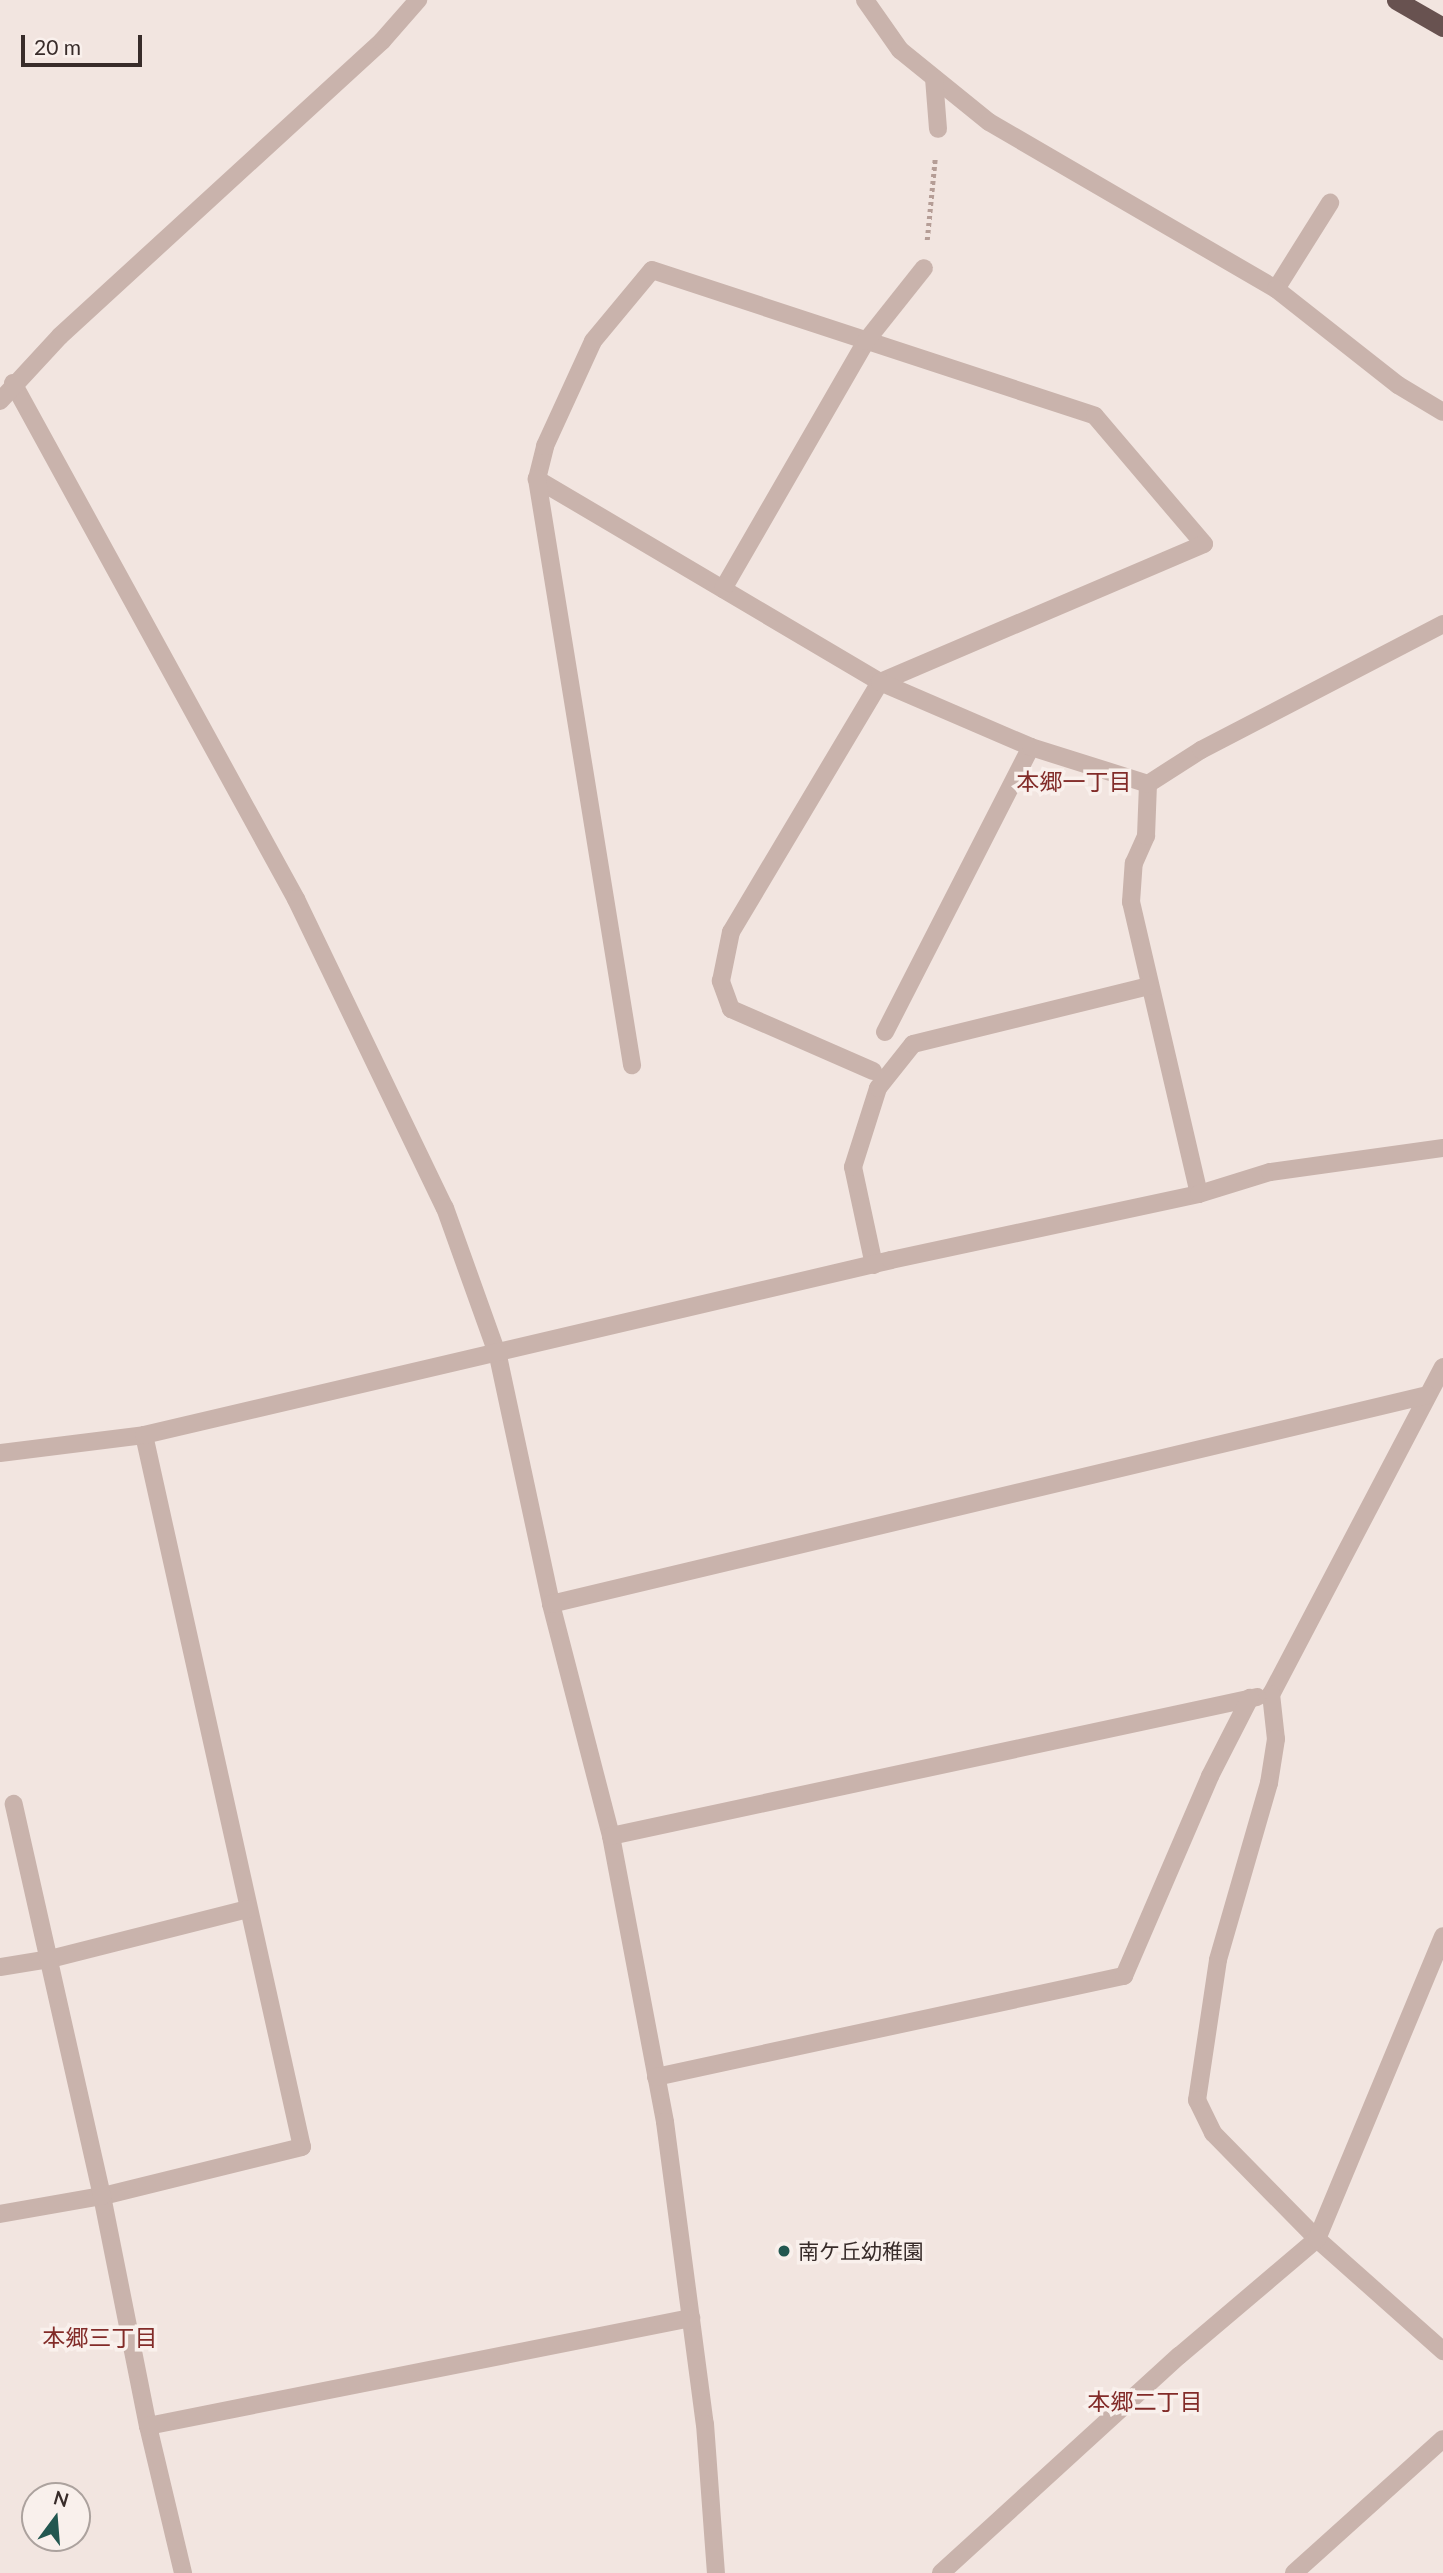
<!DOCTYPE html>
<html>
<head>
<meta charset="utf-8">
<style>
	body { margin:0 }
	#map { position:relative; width:1443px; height:2573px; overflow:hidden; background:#f2e5e0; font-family:Lato,"Noto Sans JP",sans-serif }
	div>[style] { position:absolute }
	.path>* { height:4.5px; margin-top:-2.25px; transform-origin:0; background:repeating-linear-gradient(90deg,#b59d96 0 3.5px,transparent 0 7px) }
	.service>* { height:18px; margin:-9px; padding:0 9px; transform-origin:9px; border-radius:9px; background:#c9b3ac }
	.minor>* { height:18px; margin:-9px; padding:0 9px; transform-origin:9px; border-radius:9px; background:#c9b3ac }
	.trunk>* { height:19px; margin:-9.5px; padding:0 9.5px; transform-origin:9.5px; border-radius:9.5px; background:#685250 }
	.dots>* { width:19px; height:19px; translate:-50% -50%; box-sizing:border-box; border:4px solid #f9f0ec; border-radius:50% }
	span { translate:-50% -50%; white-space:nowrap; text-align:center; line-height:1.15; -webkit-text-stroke:7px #f9f0ec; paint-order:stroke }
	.poi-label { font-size:21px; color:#382c2a }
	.left { translate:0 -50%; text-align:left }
	.neighbourhood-label { font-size:23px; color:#822b28 }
	.north { position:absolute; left:21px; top:2482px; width:70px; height:70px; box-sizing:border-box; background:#f9f0ec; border:2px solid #aca29e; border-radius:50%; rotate:16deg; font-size:19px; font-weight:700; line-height:28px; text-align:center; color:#382c2a }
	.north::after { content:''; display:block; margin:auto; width:24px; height:32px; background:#225750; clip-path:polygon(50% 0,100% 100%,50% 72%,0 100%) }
	.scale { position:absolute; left:21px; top:35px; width:121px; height:32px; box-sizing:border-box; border:4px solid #382c2a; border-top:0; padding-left:9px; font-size:21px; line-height:24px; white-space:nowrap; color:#382c2a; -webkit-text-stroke:5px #f9f0ec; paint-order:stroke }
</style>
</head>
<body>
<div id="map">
	<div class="path">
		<i style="left:927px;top:240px;width:82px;rotate:-84.4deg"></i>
	</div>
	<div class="service">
		<i style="left:1276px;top:289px;width:102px;rotate:-57.9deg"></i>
	</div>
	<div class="minor">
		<i style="left:865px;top:0;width:61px;rotate:55deg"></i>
		<i style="left:900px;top:50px;width:114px;rotate:39deg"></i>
		<i style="left:989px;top:122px;width:332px;rotate:30.2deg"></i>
		<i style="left:1276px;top:289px;width:155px;rotate:38.2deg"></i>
		<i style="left:1398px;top:385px;width:52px;rotate:31deg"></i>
		<i style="left:934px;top:78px;width:51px;rotate:85.5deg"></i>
		<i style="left:652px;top:270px;width:466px;rotate:18.2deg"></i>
		<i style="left:1095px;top:416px;width:168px;rotate:49.6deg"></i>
		<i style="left:1204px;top:544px;width:352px;rotate:156.9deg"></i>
		<i style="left:880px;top:682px;width:399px;rotate:-149.4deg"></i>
		<i style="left:537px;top:479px;width:34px;rotate:-76deg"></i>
		<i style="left:545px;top:446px;width:115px;rotate:-65.4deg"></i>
		<i style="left:593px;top:341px;width:92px;rotate:-50.3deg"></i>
		<i style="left:13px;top:383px;width:589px;rotate:61.26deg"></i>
		<i style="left:296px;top:899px;width:343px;rotate:64.3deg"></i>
		<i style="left:445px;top:1208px;width:157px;rotate:70.3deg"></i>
		<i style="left:498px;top:1356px;width:254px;rotate:77.9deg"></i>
		<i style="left:551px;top:1604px;width:240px;rotate:75.5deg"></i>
		<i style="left:611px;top:1836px;width:291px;rotate:79.3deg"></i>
		<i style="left:665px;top:2122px;width:305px;rotate:82.5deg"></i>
		<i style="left:705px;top:2424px;width:149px;rotate:85.8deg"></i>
		<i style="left:0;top:401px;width:88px;rotate:-47.3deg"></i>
		<i style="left:60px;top:336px;width:437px;rotate:-42.5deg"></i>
		<i style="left:382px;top:41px;width:55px;rotate:-48.7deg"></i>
		<i style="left:537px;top:479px;width:594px;rotate:80.79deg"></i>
		<i style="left:723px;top:589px;width:286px;rotate:-60deg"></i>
		<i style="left:866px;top:341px;width:93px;rotate:-51.5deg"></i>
		<i style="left:885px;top:1032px;width:320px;rotate:-62.9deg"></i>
		<i style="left:873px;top:1071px;width:155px;rotate:-156.4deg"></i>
		<i style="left:731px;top:1009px;width:30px;rotate:-110deg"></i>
		<i style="left:721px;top:981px;width:50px;rotate:-78.5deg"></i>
		<i style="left:731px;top:932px;width:291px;rotate:-59.2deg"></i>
		<i style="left:880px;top:682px;width:164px;rotate:23.3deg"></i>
		<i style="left:1031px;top:747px;width:123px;rotate:17.5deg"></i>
		<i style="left:1199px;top:1194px;width:300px;rotate:-103.1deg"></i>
		<i style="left:1131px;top:902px;width:39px;rotate:-86deg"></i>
		<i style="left:1134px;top:863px;width:30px;rotate:-66deg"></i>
		<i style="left:1146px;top:836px;width:52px;rotate:-87.8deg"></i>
		<i style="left:1148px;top:784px;width:63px;rotate:-32.7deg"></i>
		<i style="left:1201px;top:750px;width:273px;rotate:-27.5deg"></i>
		<i style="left:874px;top:1265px;width:100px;rotate:-102.1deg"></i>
		<i style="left:853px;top:1167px;width:83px;rotate:-72.4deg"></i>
		<i style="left:878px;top:1088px;width:56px;rotate:-51.5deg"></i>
		<i style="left:913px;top:1044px;width:244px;rotate:-13.8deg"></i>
		<i style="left:1443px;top:1367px;width:369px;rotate:117.7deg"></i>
		<i style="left:1271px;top:1694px;width:45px;rotate:83.7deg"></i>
		<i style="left:1276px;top:1739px;width:45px;rotate:99deg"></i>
		<i style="left:1269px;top:1783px;width:184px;rotate:106.1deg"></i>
		<i style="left:1218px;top:1960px;width:142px;rotate:98.5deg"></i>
		<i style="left:1197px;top:2100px;width:37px;rotate:64deg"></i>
		<i style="left:1213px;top:2133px;width:148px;rotate:45.5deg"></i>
		<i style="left:1317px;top:2239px;width:169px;rotate:41.6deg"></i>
		<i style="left:144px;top:1435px;width:729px;rotate:77.49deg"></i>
		<i style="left:302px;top:2147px;width:206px;rotate:166.2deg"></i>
		<i style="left:102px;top:2196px;width:235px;rotate:78.7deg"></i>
		<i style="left:148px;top:2426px;width:151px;rotate:76.6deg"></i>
		<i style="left:0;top:1453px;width:145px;rotate:-7.1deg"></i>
		<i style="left:144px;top:1435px;width:767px;rotate:-13.18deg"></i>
		<i style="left:891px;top:1260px;width:315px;rotate:-12.1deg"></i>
		<i style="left:1199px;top:1194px;width:74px;rotate:-17.2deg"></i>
		<i style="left:1270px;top:1172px;width:175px;rotate:-7.9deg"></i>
		<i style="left:551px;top:1604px;width:901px;rotate:-13.42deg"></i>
		<i style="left:611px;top:1836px;width:661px;rotate:-12.14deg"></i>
		<i style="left:0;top:1967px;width:51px;rotate:-9.1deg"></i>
		<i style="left:50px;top:1959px;width:204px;rotate:-14.2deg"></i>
		<i style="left:656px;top:2077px;width:479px;rotate:-12.2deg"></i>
		<i style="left:1124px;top:1976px;width:218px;rotate:-66.7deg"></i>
		<i style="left:1210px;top:1776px;width:88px;rotate:-62.9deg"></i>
		<i style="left:0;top:2214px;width:104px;rotate:-10deg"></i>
		<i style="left:102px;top:2196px;width:402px;rotate:-102.7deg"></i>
		<i style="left:148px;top:2426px;width:554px;rotate:-11.25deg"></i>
		<i style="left:941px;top:2573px;width:322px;rotate:-42.4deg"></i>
		<i style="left:1179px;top:2356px;width:181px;rotate:-40.3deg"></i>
		<i style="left:1317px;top:2239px;width:328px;rotate:-67.4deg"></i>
		<i style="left:1294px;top:2573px;width:200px;rotate:-42deg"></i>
	</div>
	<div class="trunk">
		<i style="left:1396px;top:0;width:54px;rotate:29.9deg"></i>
	</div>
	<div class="dots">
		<i style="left:784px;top:2251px;background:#225750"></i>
	</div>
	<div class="poi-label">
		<span class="left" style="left:798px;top:2251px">南ケ丘幼稚園</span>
	</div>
	<div class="neighbourhood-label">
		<span style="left:1074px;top:781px">本郷一丁目</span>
		<span style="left:100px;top:2337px">本郷三丁目</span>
		<span style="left:1145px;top:2401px">本郷二丁目</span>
	</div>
	<div class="north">N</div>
	<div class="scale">20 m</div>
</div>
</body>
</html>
